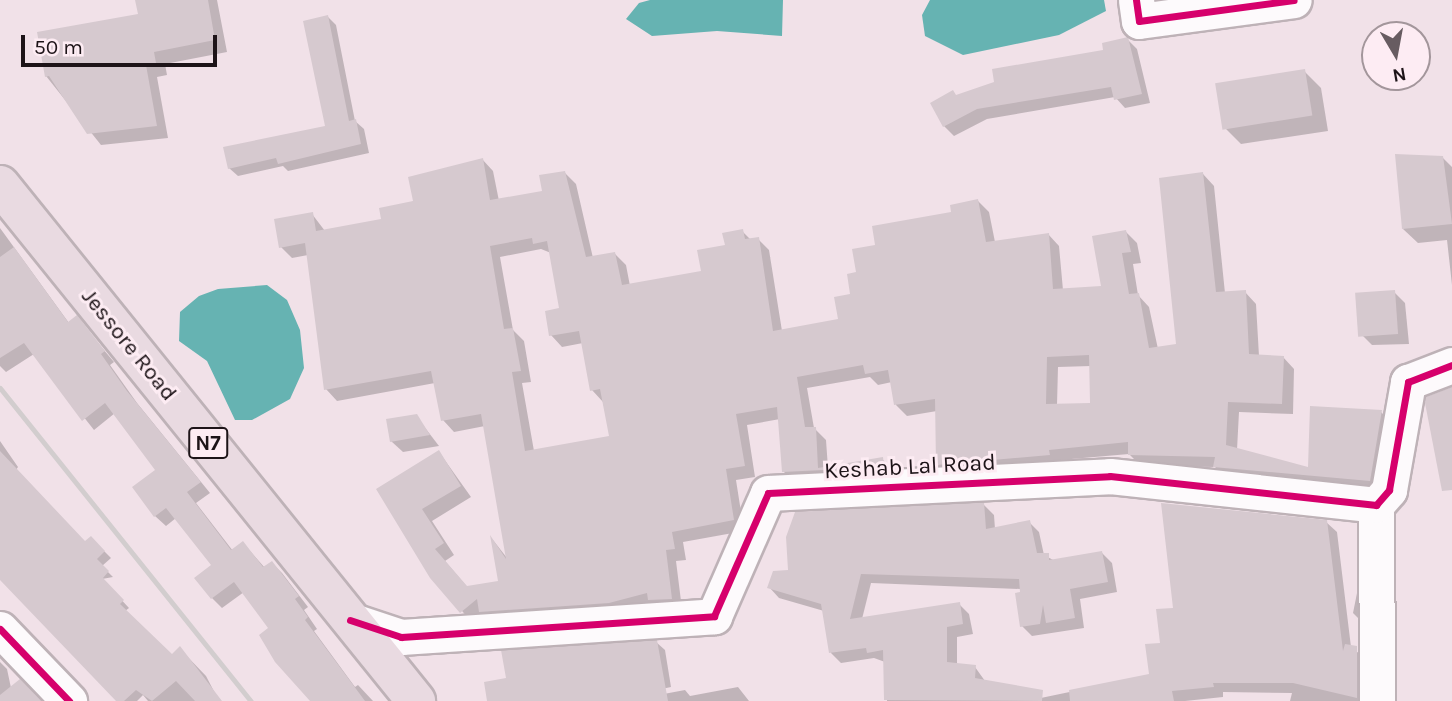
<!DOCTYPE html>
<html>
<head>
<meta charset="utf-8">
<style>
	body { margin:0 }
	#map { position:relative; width:1452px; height:701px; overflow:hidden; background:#f1e1e8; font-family:Karla,sans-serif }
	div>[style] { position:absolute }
	.water>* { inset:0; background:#66b3b2 }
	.shadow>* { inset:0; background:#0003 }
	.building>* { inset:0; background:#d6c9cf; transform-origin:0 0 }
	.roads { filter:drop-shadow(2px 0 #beb2b7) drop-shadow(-2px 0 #beb2b7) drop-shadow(0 2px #beb2b7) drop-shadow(0 -2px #beb2b7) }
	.minor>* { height:35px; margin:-17.5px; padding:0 17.5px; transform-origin:17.5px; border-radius:17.5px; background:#fdfafc }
	.highway>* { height:38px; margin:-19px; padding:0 19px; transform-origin:19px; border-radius:19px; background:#e9dae1 }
	.rail>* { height:5px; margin:-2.5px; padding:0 2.5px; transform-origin:2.5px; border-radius:2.5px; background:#d2cdce }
	.cycleway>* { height:7px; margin:-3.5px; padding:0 3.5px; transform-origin:3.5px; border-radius:3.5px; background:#d6006c }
	span { translate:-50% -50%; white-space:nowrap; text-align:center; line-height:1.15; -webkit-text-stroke:6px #fdecf3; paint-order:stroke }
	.shield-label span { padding:2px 5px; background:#fdecf3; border:2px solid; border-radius:5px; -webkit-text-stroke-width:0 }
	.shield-label { font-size:21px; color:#1d1418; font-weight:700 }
	.street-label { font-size:23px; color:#1d1418 }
	.north { position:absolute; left:1361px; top:21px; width:70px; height:70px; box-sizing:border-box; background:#fdecf3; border:2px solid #a3969b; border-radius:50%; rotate:170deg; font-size:19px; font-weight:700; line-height:28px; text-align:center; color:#1d1418 }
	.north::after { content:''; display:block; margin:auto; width:24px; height:32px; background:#675c61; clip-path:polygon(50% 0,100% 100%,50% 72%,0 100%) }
	.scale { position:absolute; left:21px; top:35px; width:196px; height:32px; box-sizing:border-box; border:4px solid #1d1418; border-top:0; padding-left:9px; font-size:21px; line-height:24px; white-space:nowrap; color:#1d1418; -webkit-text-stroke:5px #fdecf3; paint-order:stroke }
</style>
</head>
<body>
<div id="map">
	<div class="water">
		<i style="clip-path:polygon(650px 0,783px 0,782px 36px,717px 31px,652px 36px,626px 19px,639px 3px)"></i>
		<i style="clip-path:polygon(930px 0,1104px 0,1106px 11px,1059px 35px,963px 55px,925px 36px,922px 15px)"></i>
		<i style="clip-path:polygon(267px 285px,287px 300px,300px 330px,304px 368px,290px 399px,252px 420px,235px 420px,207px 361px,179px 341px,180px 312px,199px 296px,218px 289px)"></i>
	</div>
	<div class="shadow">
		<i style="clip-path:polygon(137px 0,217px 0,227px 52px,165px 64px,167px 75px,157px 77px,168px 138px,101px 145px,46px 76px,140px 16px)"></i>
		<i style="clip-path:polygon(328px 17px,336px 25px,355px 121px,364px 129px,369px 153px,288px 171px,283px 166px,238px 176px,229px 168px,327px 128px)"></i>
		<i style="clip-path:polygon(1127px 39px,1137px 49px,1150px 103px,1125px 108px,1115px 97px,987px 119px,954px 136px,944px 126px,957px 96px,1105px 51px)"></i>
		<i style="clip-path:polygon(1304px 71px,1321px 88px,1328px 131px,1241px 144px,1224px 127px)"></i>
		<i style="clip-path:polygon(1442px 157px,1452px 167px,1452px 285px,1447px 240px,1418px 243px,1403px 229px)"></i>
		<i style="clip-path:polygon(evenodd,482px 159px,493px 171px,499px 201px,544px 193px,565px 173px,576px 184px,593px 258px,615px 254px,626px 265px,630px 286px,703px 273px,742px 231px,751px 240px,758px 239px,769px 250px,782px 331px,840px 320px,858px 274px,877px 247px,978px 201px,989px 212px,995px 242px,1048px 234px,1059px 246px,1063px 290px,1103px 288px,1126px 232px,1137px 243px,1141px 263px,1133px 264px,1138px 295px,1149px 307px,1158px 349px,1178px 346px,1203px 174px,1214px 186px,1225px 293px,1245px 292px,1256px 304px,1259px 356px,1283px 357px,1294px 369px,1293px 414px,1239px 412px,1237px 450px,1310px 469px,1381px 412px,1392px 423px,1379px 494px,1226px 478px,1215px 467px,1141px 466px,1129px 454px,1060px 460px,1060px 466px,949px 475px,938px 464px,937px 411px,907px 416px,896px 405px,892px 382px,878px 385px,870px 377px,807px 388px,814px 428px,826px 440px,828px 468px,882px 459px,893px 470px,795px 483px,783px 471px,780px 419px,747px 425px,755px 477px,736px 480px,744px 531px,683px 542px,686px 560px,676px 561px,682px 609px,492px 622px,484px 614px,473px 623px,431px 577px,378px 489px,439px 452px,471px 497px,432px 521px,454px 555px,445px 561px,468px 588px,500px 583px,493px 540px,507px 558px,485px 426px,454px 432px,443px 420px,435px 383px,337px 401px,326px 389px,308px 255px,292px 258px,281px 247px,312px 214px,325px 231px,383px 220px,482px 159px,541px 249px,551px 253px,561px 310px,551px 335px,562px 347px,583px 343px,592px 390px,603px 402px,611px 438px,534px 451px,522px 383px,531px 382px,524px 341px,513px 330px,500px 257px,541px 249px,482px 159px,1091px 366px,1091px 404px,1057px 405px,1058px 367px,1091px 366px)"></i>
		<i style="clip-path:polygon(0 228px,69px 323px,76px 317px,114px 362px,110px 365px,137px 403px,210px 493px,196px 503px,233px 551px,243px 543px,265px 568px,272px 563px,282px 573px,308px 607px,304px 610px,317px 629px,314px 631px,355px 687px,358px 685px,373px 701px,311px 701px,271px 629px,244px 592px,222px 608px,212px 598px,213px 566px,176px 518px,166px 526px,155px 516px,157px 470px,115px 413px,94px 430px,34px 354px,6px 372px,0 366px)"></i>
		<i style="clip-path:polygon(1394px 292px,1405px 303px,1409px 344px,1372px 345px,1361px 334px)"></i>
		<i style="clip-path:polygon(416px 416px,439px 446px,403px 452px,391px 441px)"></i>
		<i style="clip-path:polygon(0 441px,18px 467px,16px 470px,85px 543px,91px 538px,111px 558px,102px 566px,113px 577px,102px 579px,129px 608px,125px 611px,172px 656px,180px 649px,206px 676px,219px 701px,148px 701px,143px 695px,137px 701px,118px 701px,0 576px)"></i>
		<i style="clip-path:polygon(983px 504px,994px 515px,995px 529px,1029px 522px,1039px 532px,1044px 555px,1055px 561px,1102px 553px,1112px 563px,1117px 592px,1080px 599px,1084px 628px,1032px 636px,1022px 626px,1021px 589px,871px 583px,862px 619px,959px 604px,969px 614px,973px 634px,957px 637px,957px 665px,975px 667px,985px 681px,1036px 699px,1151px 675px,1175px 609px,1326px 522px,1337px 532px,1351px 647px,1366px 659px,1368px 701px,1290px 701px,1292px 693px,1223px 692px,1223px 697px,1185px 701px,887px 701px,885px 662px,874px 658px,841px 663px,831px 653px,824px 611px,779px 598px,769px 587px,790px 571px)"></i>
		<i style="clip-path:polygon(1357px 593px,1361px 596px,1358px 618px,1353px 613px)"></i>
		<i style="clip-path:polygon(656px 642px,665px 650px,671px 687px,605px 701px,489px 701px)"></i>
		<i style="clip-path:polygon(0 662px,7px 669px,11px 688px,39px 701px,0 701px)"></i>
		<i style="clip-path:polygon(738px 687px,749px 701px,653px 701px,653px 696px,685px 690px,690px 696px)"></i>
	</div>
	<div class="building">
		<i style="clip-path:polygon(135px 0,208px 0,215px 40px,154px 52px,156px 63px,146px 65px,157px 126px,87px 134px,49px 76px,45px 77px,37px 32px,138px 14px)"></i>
		<i style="clip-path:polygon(328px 15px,349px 121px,356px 119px,361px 144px,278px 164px,276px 158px,228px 169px,223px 147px,325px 126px,303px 21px)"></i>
		<i style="clip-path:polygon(1128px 37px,1142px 94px,1114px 100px,1111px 87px,977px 109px,943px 127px,930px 103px,953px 90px,956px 95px,994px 82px,992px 69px,1103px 50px,1102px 43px)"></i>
		<i style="left:1305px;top:69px;width:47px;height:91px;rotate:81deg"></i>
		<i style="clip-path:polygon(1395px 154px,1443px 156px,1452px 224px,1402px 229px)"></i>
		<i style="clip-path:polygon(evenodd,483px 158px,490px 200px,542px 191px,539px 175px,565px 171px,586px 257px,615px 252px,622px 285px,701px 271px,697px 250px,725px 245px,722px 233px,743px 229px,745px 239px,759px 237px,773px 331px,838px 319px,834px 297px,850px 294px,847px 274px,856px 272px,852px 249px,875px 245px,872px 226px,951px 212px,950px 205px,978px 199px,986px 242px,1049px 233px,1053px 289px,1101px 286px,1092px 236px,1126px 230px,1131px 252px,1122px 253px,1129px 294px,1139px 293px,1149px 348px,1176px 344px,1159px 178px,1203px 172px,1216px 292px,1246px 290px,1249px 354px,1284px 356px,1282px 404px,1228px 402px,1226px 445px,1308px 467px,1310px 406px,1382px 410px,1370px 481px,1213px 467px,1215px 457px,1128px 455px,1128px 442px,1049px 450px,1050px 455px,936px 465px,935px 399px,894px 405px,888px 370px,865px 374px,863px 365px,797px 377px,805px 427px,816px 427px,818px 468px,883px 457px,884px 467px,782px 472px,777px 407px,736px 414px,745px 466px,726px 469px,734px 520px,672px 532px,675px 549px,666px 550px,672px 599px,648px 600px,647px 593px,609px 603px,479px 612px,477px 599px,460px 613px,430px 578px,376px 489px,439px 450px,461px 486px,422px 509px,444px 543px,435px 549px,467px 586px,498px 581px,490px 535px,506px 559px,481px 414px,441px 421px,431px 371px,324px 390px,305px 243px,279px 248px,274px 219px,313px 212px,316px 231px,381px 219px,379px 208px,413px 201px,408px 177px,483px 158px,532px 238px,533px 244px,547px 241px,559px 308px,545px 311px,549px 336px,579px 331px,590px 391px,600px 389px,609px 436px,525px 451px,512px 372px,521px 371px,513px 328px,504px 329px,490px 246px,532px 238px,483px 158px,1089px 355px,1090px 403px,1046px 404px,1047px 357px,1089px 355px)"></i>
		<i style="clip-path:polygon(14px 247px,68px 322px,77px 315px,105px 351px,101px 354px,127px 391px,201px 482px,187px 492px,231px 550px,243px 541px,263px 567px,272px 561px,299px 596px,295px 599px,308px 617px,305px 620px,365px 701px,310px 701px,275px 662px,259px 635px,268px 628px,234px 582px,211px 599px,194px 578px,211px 565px,166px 508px,154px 517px,132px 487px,155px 470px,105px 403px,82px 421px,24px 343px,0 358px,0 257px)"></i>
		<i style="left:1395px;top:290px;width:44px;height:40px;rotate:86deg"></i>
		<i style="clip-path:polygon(1452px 387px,1452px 490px,1442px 491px,1425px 403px,1426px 397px)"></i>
		<i style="clip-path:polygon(417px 414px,430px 435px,390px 442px,386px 419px)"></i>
		<i style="clip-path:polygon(0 451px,85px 541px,91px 536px,105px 551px,97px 559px,109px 571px,103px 578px,124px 600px,120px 604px,172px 654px,180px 646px,222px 701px,195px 701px,176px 681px,152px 701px,136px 690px,124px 701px,116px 701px,0 580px)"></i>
		<i style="clip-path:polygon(984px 502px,986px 529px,1030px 520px,1037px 553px,1049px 553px,1049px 560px,1102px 551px,1108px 582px,1070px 589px,1075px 618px,1046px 623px,1043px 605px,1040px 624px,1020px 627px,1015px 593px,1020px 592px,1019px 579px,861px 574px,850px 619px,960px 602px,963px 624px,947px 627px,947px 662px,976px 665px,975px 678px,1043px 690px,1042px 701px,884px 700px,883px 650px,867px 653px,866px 648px,829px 653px,821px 604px,767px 588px,773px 571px,788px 570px,786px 537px,795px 512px)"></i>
		<i style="clip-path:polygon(1161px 503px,1327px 520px,1343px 651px,1345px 644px,1357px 646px,1357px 698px,1293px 683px,1213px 683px,1214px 687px,1172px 691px,1174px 701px,1070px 701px,1069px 690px,1149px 674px,1145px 644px,1160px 643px,1156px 609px,1173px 608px)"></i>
		<i style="clip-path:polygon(657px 640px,668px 701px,487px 701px,484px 682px,506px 678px,501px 650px)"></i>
		<i style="clip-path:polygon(20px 679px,41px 701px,0 701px,0 695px)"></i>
	</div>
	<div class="roads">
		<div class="minor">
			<i style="left:1136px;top:0;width:21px;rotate:82deg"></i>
			<i style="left:1139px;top:21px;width:156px;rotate:-7.7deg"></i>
			<i style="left:1376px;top:505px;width:196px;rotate:89.7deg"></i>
			<i style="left:350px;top:620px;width:54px;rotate:18.4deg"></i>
			<i style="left:401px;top:637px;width:314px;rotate:-3.8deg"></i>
			<i style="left:714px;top:616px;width:134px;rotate:-66.3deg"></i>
			<i style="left:768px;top:493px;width:342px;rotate:-2.8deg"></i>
			<i style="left:1110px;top:476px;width:268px;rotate:6.2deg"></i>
			<i style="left:1376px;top:505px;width:20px;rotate:-49deg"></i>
			<i style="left:1389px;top:490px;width:110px;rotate:-80deg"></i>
			<i style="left:1408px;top:382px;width:47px;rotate:-21.1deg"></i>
			<i style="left:0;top:629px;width:100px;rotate:46.2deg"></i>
		</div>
		<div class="highway">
			<i style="left:0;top:185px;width:663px;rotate:51.12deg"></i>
		</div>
	</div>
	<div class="rail">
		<i style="left:0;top:388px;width:401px;rotate:51.3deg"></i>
	</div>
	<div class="cycleway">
		<i style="left:1136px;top:0;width:21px;rotate:82deg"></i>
		<i style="left:1139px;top:21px;width:156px;rotate:-7.7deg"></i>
		<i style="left:350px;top:620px;width:54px;rotate:18.4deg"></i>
		<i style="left:401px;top:637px;width:314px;rotate:-3.8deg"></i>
		<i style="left:714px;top:616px;width:134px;rotate:-66.3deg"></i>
		<i style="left:768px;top:493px;width:342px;rotate:-2.8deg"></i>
		<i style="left:1110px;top:476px;width:268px;rotate:6.2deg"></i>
		<i style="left:1376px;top:505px;width:20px;rotate:-49deg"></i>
		<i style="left:1389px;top:490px;width:110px;rotate:-80deg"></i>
		<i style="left:1408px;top:382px;width:47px;rotate:-21.1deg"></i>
		<i style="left:0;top:629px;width:100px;rotate:46.2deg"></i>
	</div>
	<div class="shield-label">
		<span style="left:208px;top:443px">N7</span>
	</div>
	<div class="street-label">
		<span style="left:129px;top:345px;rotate:51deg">Jessore Road</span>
		<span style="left:910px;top:467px;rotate:-3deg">Keshab Lal Road</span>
	</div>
	<div class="north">N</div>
	<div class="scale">50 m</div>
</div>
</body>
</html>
